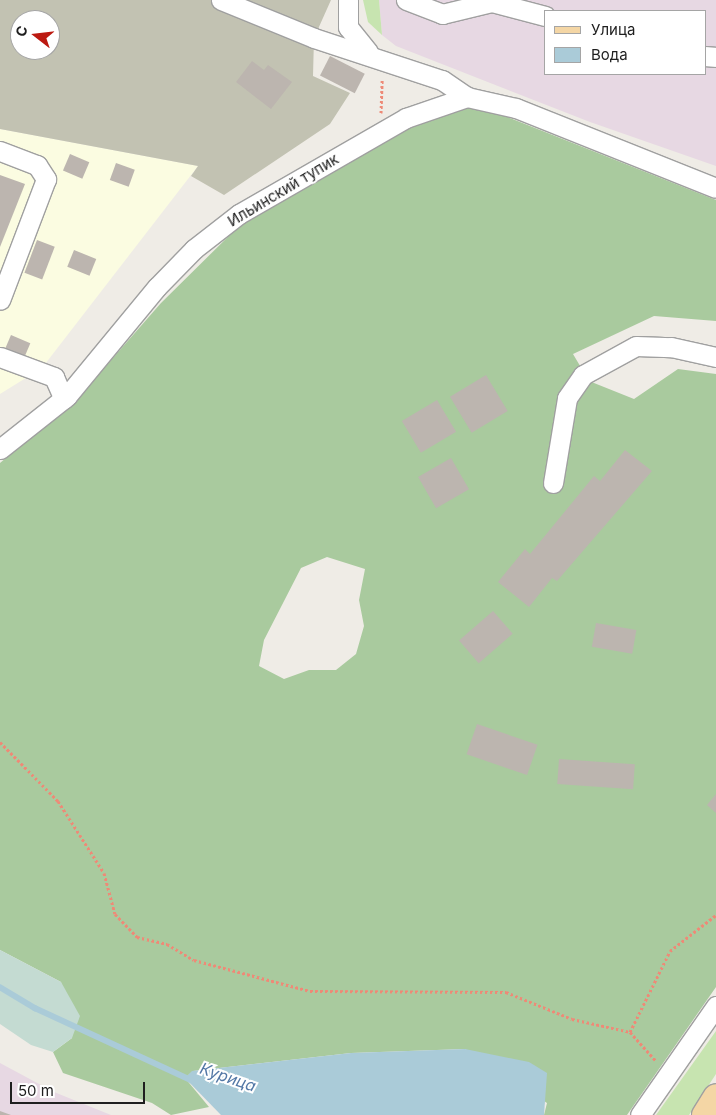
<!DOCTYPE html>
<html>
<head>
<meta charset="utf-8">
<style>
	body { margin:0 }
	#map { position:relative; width:716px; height:1115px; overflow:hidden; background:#efece6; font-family:Inter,sans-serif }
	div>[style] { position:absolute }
	.industrial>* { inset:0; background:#e7d8e3 }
	.education>* { inset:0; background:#fbfce1 }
	.construction>* { inset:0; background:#c2c2b2 }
	.grass>* { inset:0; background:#c7e4b0 }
	.forest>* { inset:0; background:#a9ca9e }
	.wetland>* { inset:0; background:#c4dbd2 }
	.water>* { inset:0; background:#aacbd8 }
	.stream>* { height:5.5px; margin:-2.75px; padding:0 2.75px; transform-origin:2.75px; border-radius:2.75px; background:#aacbd8 }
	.building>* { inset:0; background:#bcb5af; transform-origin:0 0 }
	.path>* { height:3px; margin-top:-1.5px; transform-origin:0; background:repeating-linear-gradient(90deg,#ee8a77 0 2.5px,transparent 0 5px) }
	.roads { filter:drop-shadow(1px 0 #a0a0a0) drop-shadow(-1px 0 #a0a0a0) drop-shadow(0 1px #a0a0a0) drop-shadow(0 -1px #a0a0a0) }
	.minor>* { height:19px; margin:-9.5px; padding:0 9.5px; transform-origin:9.5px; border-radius:9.5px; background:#fff }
	.major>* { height:24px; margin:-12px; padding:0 12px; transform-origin:12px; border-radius:12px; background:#f4d6a5 }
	span { translate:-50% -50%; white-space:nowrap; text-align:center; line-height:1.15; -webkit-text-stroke:4px #fff; paint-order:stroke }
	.street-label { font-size:15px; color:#1f1f1f }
	.water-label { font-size:16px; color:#5378a6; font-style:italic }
	.legend { position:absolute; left:544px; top:10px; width:162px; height:65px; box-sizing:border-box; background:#fff; border:1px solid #a5a5a5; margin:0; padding:6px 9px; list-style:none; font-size:15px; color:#1f1f1f }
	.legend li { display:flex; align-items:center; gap:10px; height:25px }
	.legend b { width:25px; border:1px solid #a5a5a5 }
	.north { position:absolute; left:10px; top:10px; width:50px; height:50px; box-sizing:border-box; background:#fff; border:1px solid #a5a5a5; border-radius:50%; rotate:286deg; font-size:14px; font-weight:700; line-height:20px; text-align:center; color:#1f1f1f }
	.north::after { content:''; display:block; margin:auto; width:18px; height:22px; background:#bc1a11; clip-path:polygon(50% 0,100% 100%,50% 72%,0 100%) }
	.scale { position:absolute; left:10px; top:1082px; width:135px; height:22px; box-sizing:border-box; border:2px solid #1f1f1f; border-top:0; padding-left:6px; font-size:15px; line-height:18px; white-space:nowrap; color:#1f1f1f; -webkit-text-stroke:4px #fff; paint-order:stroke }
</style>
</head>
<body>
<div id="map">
	<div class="industrial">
		<i style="clip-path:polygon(evenodd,379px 0,716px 0,716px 166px,590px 122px,396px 46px,382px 35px,379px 0,545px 11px,705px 11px,705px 74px,545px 74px,545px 11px)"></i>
		<i style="clip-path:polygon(0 1063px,54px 1092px,111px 1115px,0 1115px)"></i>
	</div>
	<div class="education">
		<i style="clip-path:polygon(0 129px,198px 166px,42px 368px,0 394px)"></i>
	</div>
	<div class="construction">
		<i style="clip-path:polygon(evenodd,0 0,331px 0,314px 38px,313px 76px,350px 93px,330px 124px,224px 195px,191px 176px,198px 166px,0 129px,0 0,20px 20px,50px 20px,50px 50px,20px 50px,20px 20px)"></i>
	</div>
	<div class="grass">
		<i style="clip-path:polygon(363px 0,379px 0,382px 35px,368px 22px)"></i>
		<i style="clip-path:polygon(716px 1031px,716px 1074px,689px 1115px,656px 1115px)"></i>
	</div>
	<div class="forest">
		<i style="clip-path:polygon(evenodd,472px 103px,716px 200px,716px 321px,654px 316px,573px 354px,589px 381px,634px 399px,678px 369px,716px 374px,716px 987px,627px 1115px,544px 1115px,547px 1103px,465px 1049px,351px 1053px,193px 1071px,185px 1078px,209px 1107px,171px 1115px,152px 1103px,63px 1073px,53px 1052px,72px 1038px,61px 982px,0 950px,0 463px,77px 399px,161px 303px,244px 221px,422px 118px,472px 103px,327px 557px,365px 569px,359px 600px,364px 626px,356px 654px,336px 670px,309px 670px,284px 679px,259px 666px,264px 640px,301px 568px,327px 557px)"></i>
	</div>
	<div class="wetland">
		<i style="clip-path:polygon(0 950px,61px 982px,80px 1016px,72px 1038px,53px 1052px,31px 1045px,0 1024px)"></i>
	</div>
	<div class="water">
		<i style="clip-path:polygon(465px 1049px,529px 1062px,547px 1073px,544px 1115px,221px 1115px,185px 1078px,192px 1071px,351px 1053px)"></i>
	</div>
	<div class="stream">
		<i style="left:0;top:987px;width:41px;rotate:31deg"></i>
		<i style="left:35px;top:1008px;width:172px;rotate:24.8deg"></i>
	</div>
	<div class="building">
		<i style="left:330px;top:56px;width:39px;height:22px;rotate:27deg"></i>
		<i style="clip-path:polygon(252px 61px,264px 70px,268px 65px,292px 82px,271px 109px,236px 82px)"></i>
		<i style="left:70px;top:154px;width:21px;height:18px;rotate:23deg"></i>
		<i style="left:116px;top:163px;width:20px;height:18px;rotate:20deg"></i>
		<i style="clip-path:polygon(0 175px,25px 184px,0 247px)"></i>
		<i style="left:37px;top:240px;width:19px;height:35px;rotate:21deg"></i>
		<i style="left:74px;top:250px;width:24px;height:18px;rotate:22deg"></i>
		<i style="left:11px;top:335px;width:21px;height:15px;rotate:23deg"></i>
		<i style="left:486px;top:375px;width:42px;height:42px;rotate:59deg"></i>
		<i style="left:437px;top:400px;width:37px;height:41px;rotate:59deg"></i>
		<i style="clip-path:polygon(625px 450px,652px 471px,557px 581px,552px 578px,529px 607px,498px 582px,525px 549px,530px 554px,594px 476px,600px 481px)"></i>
		<i style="left:451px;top:458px;width:36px;height:38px;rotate:60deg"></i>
		<i style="left:493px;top:611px;width:30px;height:45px;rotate:49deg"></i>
		<i style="left:596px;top:623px;width:41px;height:24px;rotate:10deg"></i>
		<i style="left:477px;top:724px;width:64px;height:32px;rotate:19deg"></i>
		<i style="left:559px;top:759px;width:76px;height:25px;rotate:4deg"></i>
		<i style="clip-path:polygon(716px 794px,716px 813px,707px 805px)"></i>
		<i style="clip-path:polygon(0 1111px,11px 1115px,0 1115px)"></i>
	</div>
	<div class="path">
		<i style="left:381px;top:113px;width:33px;rotate:-88deg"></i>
		<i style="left:0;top:742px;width:83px;rotate:45.5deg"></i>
		<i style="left:58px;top:801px;width:85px;rotate:57.4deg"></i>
		<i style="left:104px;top:873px;width:42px;rotate:75deg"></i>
		<i style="left:115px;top:914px;width:32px;rotate:46deg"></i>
		<i style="left:137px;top:937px;width:31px;rotate:13deg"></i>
		<i style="left:167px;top:944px;width:31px;rotate:31deg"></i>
		<i style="left:194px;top:960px;width:120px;rotate:15deg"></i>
		<i style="left:310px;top:991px;width:196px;rotate:0.3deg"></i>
		<i style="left:506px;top:992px;width:71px;rotate:22.2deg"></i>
		<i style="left:572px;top:1019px;width:59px;rotate:12.6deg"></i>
		<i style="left:630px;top:1032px;width:39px;rotate:48deg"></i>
		<i style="left:630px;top:1032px;width:90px;rotate:-63.7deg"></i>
		<i style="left:670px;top:951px;width:58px;rotate:-38deg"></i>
	</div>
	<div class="roads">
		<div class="minor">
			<i style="left:221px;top:0;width:100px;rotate:22.2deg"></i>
			<i style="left:314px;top:38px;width:135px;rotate:18.2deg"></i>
			<i style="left:442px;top:80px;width:30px;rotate:34deg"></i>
			<i style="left:467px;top:97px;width:50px;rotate:12.7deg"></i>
			<i style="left:516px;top:108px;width:215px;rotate:21.8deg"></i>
			<i style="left:348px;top:0;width:27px;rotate:90deg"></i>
			<i style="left:348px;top:27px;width:32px;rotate:51deg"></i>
			<i style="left:406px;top:0;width:39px;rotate:21deg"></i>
			<i style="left:442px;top:14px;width:51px;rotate:-13.5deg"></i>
			<i style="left:492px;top:2px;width:55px;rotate:14.8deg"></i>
			<i style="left:705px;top:56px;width:11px;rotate:5deg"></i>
			<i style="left:0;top:151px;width:40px;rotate:21deg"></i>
			<i style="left:37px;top:165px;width:17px;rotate:57deg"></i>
			<i style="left:46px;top:179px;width:129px;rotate:110.8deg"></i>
			<i style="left:0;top:357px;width:58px;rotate:20.3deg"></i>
			<i style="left:54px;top:377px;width:24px;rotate:66deg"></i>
			<i style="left:0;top:449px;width:85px;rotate:-38.3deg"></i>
			<i style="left:67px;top:396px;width:141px;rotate:-50.5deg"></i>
			<i style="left:157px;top:287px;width:53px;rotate:-45.8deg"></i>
			<i style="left:194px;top:249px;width:57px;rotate:-37.9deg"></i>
			<i style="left:239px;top:214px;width:193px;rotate:-29.9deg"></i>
			<i style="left:406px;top:118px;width:65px;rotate:-19deg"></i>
			<i style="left:553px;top:483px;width:86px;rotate:-80.6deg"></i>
			<i style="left:567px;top:398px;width:28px;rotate:-55deg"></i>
			<i style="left:583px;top:375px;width:60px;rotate:-28.7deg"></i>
			<i style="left:636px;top:346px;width:35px;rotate:2deg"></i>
			<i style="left:671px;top:347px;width:46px;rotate:12.5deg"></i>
			<i style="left:640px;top:1115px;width:133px;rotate:-55.1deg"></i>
		</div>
		<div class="major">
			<i style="left:704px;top:1115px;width:22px;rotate:-58deg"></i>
		</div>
	</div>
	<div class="street-label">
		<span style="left:283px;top:190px;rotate:-31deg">Ильинский тупик</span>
	</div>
	<div class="water-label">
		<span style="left:228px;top:1077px;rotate:19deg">Курица</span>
	</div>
	<ul class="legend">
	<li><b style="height:6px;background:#f4d6a5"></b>Улица</li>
	<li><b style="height:14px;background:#aacbd8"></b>Вода</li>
	</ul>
	<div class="north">С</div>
	<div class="scale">50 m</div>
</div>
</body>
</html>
